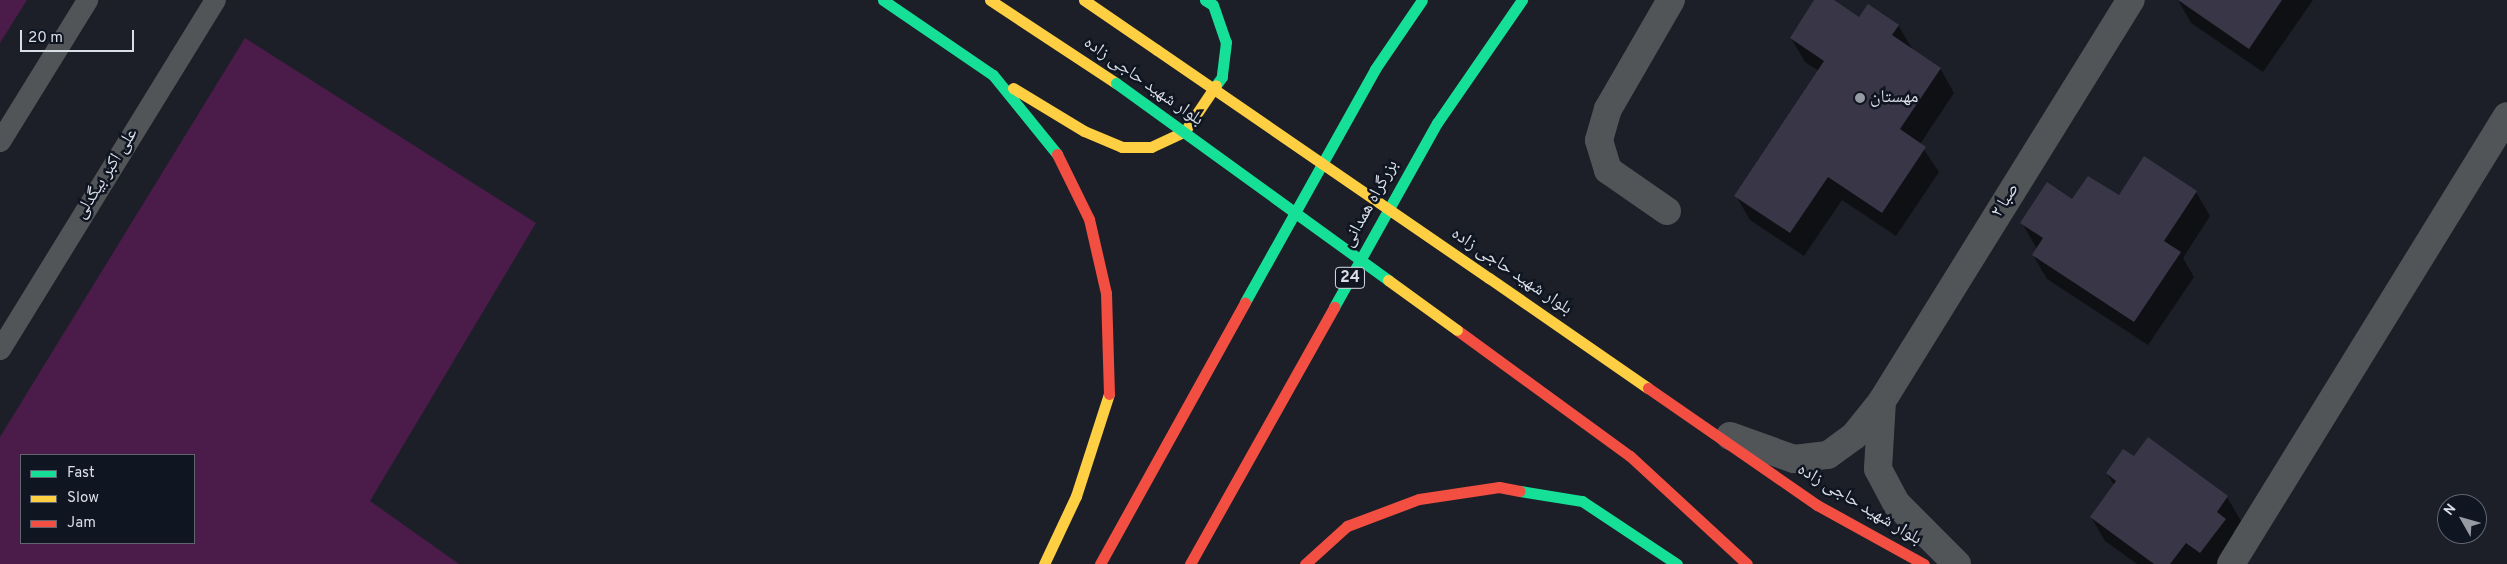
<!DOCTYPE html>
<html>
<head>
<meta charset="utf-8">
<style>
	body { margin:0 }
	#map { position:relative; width:2507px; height:564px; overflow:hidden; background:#1c1f27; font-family:Overpass,"Noto Naskh Arabic",sans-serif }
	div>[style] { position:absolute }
	.green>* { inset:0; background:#4b1b4a }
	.shadow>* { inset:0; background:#0007 }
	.building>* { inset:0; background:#393647 }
	.lane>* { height:21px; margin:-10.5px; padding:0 10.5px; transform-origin:10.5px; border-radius:10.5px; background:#525558 }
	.street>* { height:28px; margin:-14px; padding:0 14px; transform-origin:14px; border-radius:14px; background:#525558 }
	.fast>* { height:11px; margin:-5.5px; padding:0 5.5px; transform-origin:5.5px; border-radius:5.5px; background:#16e098 }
	.slow>* { height:11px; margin:-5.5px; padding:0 5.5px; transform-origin:5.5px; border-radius:5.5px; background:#ffcf43 }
	.jam>* { height:11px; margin:-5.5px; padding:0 5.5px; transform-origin:5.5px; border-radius:5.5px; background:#f24e42 }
	.fast-bridge>* { height:11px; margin:-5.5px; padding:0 5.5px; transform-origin:5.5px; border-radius:5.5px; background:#16e098 }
	.slow-bridge>* { height:11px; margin:-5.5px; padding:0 5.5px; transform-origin:5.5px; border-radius:5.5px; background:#ffcf43 }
	.dots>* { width:14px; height:14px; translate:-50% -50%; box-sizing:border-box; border:2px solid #0f1521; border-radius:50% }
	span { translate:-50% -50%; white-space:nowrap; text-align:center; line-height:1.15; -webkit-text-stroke:5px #0f1521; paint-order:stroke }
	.shield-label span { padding:1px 4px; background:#0f1521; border:1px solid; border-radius:4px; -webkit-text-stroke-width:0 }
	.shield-label { font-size:16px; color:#d9dee7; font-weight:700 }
	.street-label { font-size:18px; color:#d9dee7 }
	.poi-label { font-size:18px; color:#d9dee7 }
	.left { translate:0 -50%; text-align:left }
	.legend { position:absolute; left:20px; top:454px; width:175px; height:90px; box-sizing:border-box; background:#0f1521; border:1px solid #606570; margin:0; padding:6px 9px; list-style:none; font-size:15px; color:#d9dee7 }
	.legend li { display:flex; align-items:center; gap:10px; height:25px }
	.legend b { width:25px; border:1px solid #606570 }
	.north { position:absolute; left:2437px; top:494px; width:50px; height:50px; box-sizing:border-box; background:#0f1521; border:1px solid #606570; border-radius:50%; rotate:308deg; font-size:14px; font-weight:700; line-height:20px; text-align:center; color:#d9dee7 }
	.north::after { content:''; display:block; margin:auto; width:18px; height:22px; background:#979ba4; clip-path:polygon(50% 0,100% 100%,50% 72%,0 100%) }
	.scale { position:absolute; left:20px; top:30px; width:114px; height:22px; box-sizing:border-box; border:2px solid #d9dee7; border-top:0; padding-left:6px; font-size:15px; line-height:18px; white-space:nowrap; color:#d9dee7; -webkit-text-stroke:4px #0f1521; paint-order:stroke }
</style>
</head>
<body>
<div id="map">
	<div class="green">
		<i style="clip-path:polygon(0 0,27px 0,0 43px)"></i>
		<i style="clip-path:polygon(evenodd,245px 38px,536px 223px,370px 501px,459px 564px,0 564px,0 437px,245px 38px,21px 455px,194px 455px,194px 543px,21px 543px,21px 455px)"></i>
	</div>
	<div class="shadow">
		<i style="clip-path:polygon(1816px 0,1832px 0,1860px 19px,1898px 25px,1913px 50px,1940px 68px,1954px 93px,1920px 144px,1939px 172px,1896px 236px,1842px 200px,1804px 256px,1750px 220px,1736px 196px,1819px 71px,1805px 62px,1791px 38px)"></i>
		<i style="clip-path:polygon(2178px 0,2313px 0,2263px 72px,2191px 23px)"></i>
		<i style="clip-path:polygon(2196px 192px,2210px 216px,2183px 258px,2194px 277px,2148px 345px,2047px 279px,2033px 255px,2037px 249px,2022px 223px,2073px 201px)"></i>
		<i style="clip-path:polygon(2148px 438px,2227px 497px,2241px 521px,2233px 533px,2239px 544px,2224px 564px,2137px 564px,2105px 541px,2091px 517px,2114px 485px,2107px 473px,2134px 458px)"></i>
	</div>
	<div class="building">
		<i style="clip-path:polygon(1814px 0,1834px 0,1859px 17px,1868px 4px,1899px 25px,1892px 35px,1941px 68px,1900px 129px,1926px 147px,1882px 213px,1828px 177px,1790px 233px,1734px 196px,1824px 61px,1790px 38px)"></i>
		<i style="clip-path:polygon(2178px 0,2282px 0,2249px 49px)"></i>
		<i style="clip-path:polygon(2144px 156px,2197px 191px,2164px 241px,2181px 252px,2134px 322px,2032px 255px,2043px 238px,2020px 223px,2047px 182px,2072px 199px,2088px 176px,2119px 195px)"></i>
		<i style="clip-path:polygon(2148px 437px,2228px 496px,2217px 512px,2226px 519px,2200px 553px,2186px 543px,2170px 564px,2154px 564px,2090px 517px,2116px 481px,2106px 473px,2123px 449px,2134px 456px)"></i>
	</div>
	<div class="lane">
		<i style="left:0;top:141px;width:166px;rotate:-58.3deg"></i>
		<i style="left:0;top:349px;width:410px;rotate:-58.4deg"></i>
	</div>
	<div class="street">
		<i style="left:1667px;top:211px;width:72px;rotate:-145.2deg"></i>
		<i style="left:1608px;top:170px;width:31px;rotate:-107deg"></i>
		<i style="left:1599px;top:140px;width:32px;rotate:-74deg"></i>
		<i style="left:1608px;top:109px;width:126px;rotate:-60deg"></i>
		<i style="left:1882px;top:401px;width:68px;rotate:93.4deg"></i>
		<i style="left:1878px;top:469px;width:40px;rotate:62deg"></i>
		<i style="left:1897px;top:504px;width:85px;rotate:45deg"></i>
		<i style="left:1730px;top:436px;width:68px;rotate:19.8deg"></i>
		<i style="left:1794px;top:459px;width:34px;rotate:-7deg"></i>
		<i style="left:1828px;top:455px;width:32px;rotate:-36deg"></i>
		<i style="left:1854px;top:436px;width:45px;rotate:-51.3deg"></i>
		<i style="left:1882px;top:401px;width:472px;rotate:-58.2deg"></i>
		<i style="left:2231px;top:564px;width:526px;rotate:-58.36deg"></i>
	</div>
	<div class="fast">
		<i style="left:883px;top:0;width:133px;rotate:34.3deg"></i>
		<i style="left:993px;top:75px;width:102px;rotate:51deg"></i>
		<i style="left:1205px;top:0;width:9px;rotate:32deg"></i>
		<i style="left:1213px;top:5px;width:39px;rotate:71deg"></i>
		<i style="left:1226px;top:42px;width:35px;rotate:97deg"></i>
		<i style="left:1222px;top:77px;width:10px;rotate:127deg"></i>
		<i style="left:1245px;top:302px;width:267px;rotate:-60.8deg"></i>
		<i style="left:1375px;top:69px;width:83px;rotate:-55.7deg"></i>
		<i style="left:1334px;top:307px;width:211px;rotate:-60.8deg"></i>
		<i style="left:1437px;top:123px;width:150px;rotate:-55.4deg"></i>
		<i style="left:1520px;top:491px;width:63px;rotate:9.2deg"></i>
		<i style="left:1582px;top:501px;width:114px;rotate:33.6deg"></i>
	</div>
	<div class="slow">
		<i style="left:990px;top:0;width:151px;rotate:33.4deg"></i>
		<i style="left:1084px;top:0;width:88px;rotate:34.4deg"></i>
		<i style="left:1013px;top:88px;width:83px;rotate:31.2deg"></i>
		<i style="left:1084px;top:131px;width:41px;rotate:22.8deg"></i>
		<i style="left:1122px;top:147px;width:29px"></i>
		<i style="left:1151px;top:147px;width:38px;rotate:-25deg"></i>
		<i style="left:1185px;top:131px;width:55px;rotate:-56deg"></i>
		<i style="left:1489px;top:278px;width:193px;rotate:34.7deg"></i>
		<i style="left:1044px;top:564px;width:75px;rotate:-64.8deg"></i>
		<i style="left:1076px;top:496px;width:107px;rotate:-72.1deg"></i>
	</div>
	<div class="jam">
		<i style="left:1057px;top:154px;width:72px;rotate:63.8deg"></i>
		<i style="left:1089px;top:219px;width:76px;rotate:77.1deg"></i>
		<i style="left:1106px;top:293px;width:101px;rotate:88.3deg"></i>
		<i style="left:1457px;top:330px;width:214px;rotate:36.1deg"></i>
		<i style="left:1630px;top:456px;width:159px;rotate:42.7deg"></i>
		<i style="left:1648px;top:388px;width:206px;rotate:34.7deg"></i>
		<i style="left:1817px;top:505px;width:122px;rotate:28.9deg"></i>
		<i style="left:1100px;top:564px;width:299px;rotate:-61deg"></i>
		<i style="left:1190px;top:564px;width:295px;rotate:-60.7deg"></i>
		<i style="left:1305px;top:564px;width:57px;rotate:-42.1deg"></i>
		<i style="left:1347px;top:526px;width:77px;rotate:-20.6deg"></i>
		<i style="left:1419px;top:499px;width:81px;rotate:-8.5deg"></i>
		<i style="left:1499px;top:487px;width:21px;rotate:11deg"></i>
	</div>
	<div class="fast-bridge">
		<i style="left:1116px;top:83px;width:336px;rotate:35.9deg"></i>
	</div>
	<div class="slow-bridge">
		<i style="left:1157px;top:50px;width:403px;rotate:34.5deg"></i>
		<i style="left:1388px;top:280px;width:85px;rotate:35.9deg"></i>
	</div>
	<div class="dots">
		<i style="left:1860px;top:98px;background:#979ba4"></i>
	</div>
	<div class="shield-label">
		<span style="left:1350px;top:278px">24</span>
	</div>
	<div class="street-label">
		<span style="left:1143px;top:82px;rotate:35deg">بلوار شهید حاجی زاده</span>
		<span style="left:107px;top:174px;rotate:-58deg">علی اکبر بیگدلی</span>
		<span style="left:2006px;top:201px;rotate:-58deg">صبا ۲</span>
		<span style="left:1371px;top:204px;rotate:-61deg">بزرگراه همدانی</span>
		<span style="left:1511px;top:272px;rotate:34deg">بلوار شهید حاجی زاده</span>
		<span style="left:1859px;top:505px;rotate:31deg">بلوار شهید حاجی زاده</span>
	</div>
	<div class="poi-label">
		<span class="left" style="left:1870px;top:98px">مهستان</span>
	</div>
	<ul class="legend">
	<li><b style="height:6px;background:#16e098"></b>Fast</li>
	<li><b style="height:6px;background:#ffcf43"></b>Slow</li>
	<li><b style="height:6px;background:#f24e42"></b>Jam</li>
	</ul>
	<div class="north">N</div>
	<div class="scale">20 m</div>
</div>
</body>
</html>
